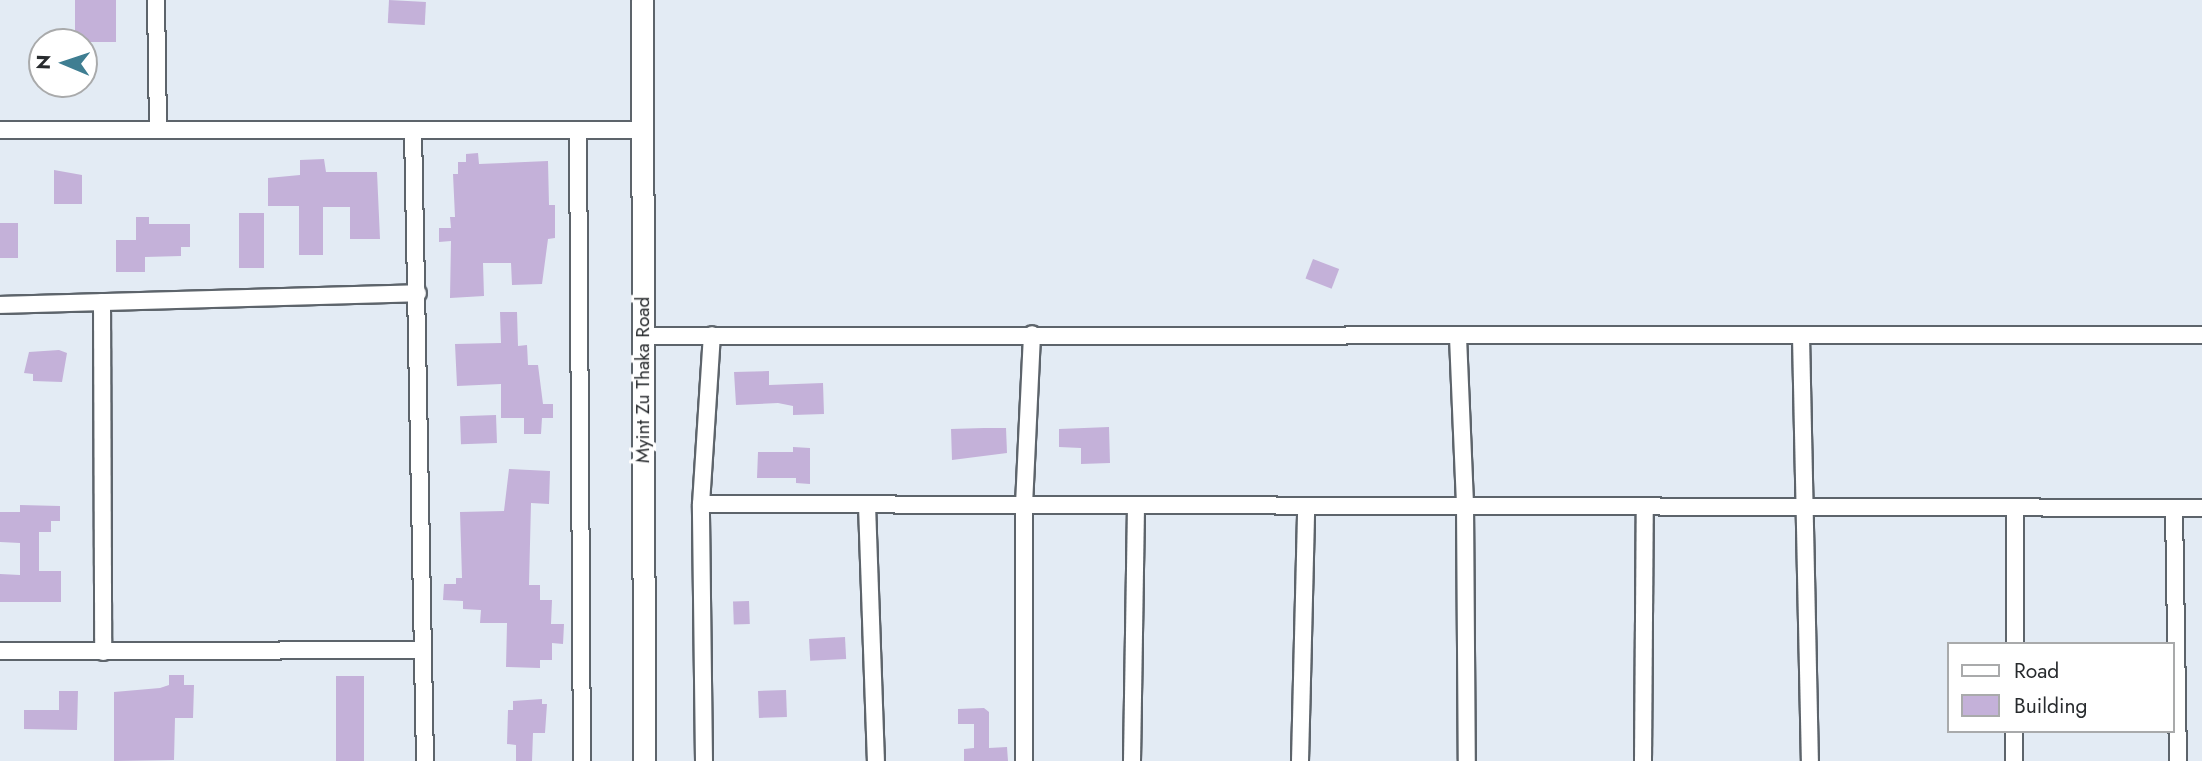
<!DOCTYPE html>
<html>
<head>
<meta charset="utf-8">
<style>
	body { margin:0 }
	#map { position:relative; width:2202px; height:761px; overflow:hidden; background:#e3ebf4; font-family:Jost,sans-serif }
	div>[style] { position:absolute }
	.building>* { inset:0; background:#c4b1d9; transform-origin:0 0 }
	.roads { filter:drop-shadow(2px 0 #5d646b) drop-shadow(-2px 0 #5d646b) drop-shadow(0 2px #5d646b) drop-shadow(0 -2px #5d646b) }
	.minor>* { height:16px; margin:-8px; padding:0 8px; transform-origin:8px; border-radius:8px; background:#fff }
	.tertiary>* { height:21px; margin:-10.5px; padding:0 10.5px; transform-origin:10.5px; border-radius:10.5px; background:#fff }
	span { translate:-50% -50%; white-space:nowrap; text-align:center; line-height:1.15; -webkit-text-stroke:6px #fff; paint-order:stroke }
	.street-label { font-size:19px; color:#282b2e }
	.legend { position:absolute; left:1947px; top:642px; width:228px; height:91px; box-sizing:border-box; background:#fff; border:2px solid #a9aaab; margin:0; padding:9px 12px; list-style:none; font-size:21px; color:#282b2e }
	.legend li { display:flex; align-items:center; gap:14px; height:35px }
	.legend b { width:35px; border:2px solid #a9aaab }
	.north { position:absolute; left:28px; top:28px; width:70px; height:70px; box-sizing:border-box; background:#fff; border:2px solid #a9aaab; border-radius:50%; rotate:272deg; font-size:19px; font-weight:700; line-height:28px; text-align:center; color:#282b2e }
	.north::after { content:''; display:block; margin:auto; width:24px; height:32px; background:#3f7e92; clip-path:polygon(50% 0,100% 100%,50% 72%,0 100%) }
</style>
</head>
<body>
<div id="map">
	<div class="building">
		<i style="left:75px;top:0;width:41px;height:42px"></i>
		<i style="left:389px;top:0;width:37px;height:23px;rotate:3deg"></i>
		<i style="clip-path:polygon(478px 153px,479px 164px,548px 161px,549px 205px,555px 205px,555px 238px,548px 239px,542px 284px,512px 285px,511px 263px,483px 263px,484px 296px,450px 298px,451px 241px,439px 242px,439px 228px,451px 228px,450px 217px,455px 217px,453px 174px,458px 174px,458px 162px,466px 162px,466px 154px)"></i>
		<i style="clip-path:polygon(324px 159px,326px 172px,377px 172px,380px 239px,350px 239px,350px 207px,323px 207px,323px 255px,299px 255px,299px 206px,268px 206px,268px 178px,300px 175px,300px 160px)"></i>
		<i style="clip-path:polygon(54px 170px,82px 175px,82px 204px,54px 204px)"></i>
		<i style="left:239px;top:213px;width:25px;height:55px"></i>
		<i style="clip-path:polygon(136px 217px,149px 217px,149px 224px,190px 224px,190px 247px,181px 247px,181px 256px,145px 257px,145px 272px,116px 272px,116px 240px,136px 240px)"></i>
		<i style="left:0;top:223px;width:18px;height:35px"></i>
		<i style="left:1313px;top:259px;width:28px;height:21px;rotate:21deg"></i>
		<i style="clip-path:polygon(500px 312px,517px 312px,518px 346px,527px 345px,528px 365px,538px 365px,543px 404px,553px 404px,553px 418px,542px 418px,541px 434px,524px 434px,524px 418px,501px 418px,501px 384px,457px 386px,455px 344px,501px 343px)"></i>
		<i style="clip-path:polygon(59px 350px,67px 353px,62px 382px,33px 381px,33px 374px,24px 373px,29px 352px)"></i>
		<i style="clip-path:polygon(769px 371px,769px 385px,823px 383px,824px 414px,793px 415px,793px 406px,778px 403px,736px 405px,734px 372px)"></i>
		<i style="left:496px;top:415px;width:28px;height:36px;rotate:88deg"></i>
		<i style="clip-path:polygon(1109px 427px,1110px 463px,1081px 464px,1081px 448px,1059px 447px,1059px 429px)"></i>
		<i style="clip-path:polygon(984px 428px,1006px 428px,1007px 453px,952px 460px,951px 429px)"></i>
		<i style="clip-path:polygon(793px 447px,810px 448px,810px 484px,796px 483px,796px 478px,757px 478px,758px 452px,793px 452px)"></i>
		<i style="clip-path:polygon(509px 469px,550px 471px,549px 504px,531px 503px,529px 585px,540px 585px,540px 600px,552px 600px,551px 624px,564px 624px,563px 644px,552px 643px,552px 660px,540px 660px,540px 668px,506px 667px,507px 623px,480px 623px,481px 610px,463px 609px,463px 601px,443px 600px,444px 584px,456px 584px,456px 578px,462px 578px,460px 512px,504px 511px)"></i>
		<i style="clip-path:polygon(20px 505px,60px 506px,60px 521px,51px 521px,51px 532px,39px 532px,39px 571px,61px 571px,61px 602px,0 602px,0 574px,20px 575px,20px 543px,0 542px,0 512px,20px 512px)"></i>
		<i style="left:749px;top:601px;width:23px;height:16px;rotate:88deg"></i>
		<i style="left:845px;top:637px;width:22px;height:36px;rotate:87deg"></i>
		<i style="clip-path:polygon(169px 675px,184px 675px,184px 685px,194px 685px,193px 718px,175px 718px,174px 760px,114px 761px,114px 692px,160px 688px,169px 685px)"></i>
		<i style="left:336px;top:676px;width:28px;height:85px"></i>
		<i style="left:786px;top:690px;width:27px;height:28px;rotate:88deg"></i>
		<i style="clip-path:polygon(59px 691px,78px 691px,77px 730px,24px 729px,24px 710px,59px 710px)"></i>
		<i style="clip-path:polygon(542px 699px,542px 704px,547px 704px,545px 733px,533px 733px,532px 761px,516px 761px,516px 745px,507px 744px,508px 710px,513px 710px,513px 701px)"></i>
		<i style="clip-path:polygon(984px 708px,989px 712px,989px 748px,1007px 747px,1008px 761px,964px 761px,964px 749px,974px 748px,974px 724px,958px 724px,958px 709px)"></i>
	</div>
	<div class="roads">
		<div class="minor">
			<i style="left:156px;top:0;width:129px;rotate:89.1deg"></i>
			<i style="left:0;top:130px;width:643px"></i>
			<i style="left:413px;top:130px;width:631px;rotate:88.91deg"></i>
			<i style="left:578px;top:130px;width:631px;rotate:89.64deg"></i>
			<i style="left:102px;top:302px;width:350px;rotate:89.8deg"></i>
			<i style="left:0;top:305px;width:418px;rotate:-1.6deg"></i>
			<i style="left:643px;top:336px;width:1559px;rotate:-0.04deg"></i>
			<i style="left:1801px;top:336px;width:425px;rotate:88.8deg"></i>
			<i style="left:1458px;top:337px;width:168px;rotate:87.6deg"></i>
			<i style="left:1465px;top:505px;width:256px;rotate:89.6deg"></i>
			<i style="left:701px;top:504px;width:1501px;rotate:0.15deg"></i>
			<i style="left:867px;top:505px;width:256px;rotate:88deg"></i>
			<i style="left:2174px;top:508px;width:253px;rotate:89.1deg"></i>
			<i style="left:2015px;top:644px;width:136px;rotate:-90deg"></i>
			<i style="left:0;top:651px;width:422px;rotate:-0.1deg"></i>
			<i style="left:704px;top:761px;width:257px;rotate:-90.7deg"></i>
			<i style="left:701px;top:504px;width:169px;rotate:-86.3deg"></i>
			<i style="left:1024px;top:761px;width:256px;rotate:-90deg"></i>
			<i style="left:1024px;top:505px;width:171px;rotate:-87.3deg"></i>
			<i style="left:1132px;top:761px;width:255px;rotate:-89.1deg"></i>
			<i style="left:1300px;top:761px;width:254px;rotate:-88.6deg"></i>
			<i style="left:1643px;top:761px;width:255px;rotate:-89.6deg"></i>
			<i style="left:2014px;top:761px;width:30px;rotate:-90deg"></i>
		</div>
		<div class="tertiary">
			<i style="left:642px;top:0;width:761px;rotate:89.85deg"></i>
		</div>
	</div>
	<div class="street-label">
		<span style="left:643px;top:380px;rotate:-90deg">Myint Zu Thaka Road</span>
	</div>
	<ul class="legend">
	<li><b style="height:9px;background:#fff"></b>Road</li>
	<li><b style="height:19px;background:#c4b1d9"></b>Building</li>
	</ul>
	<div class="north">N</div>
</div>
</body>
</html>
